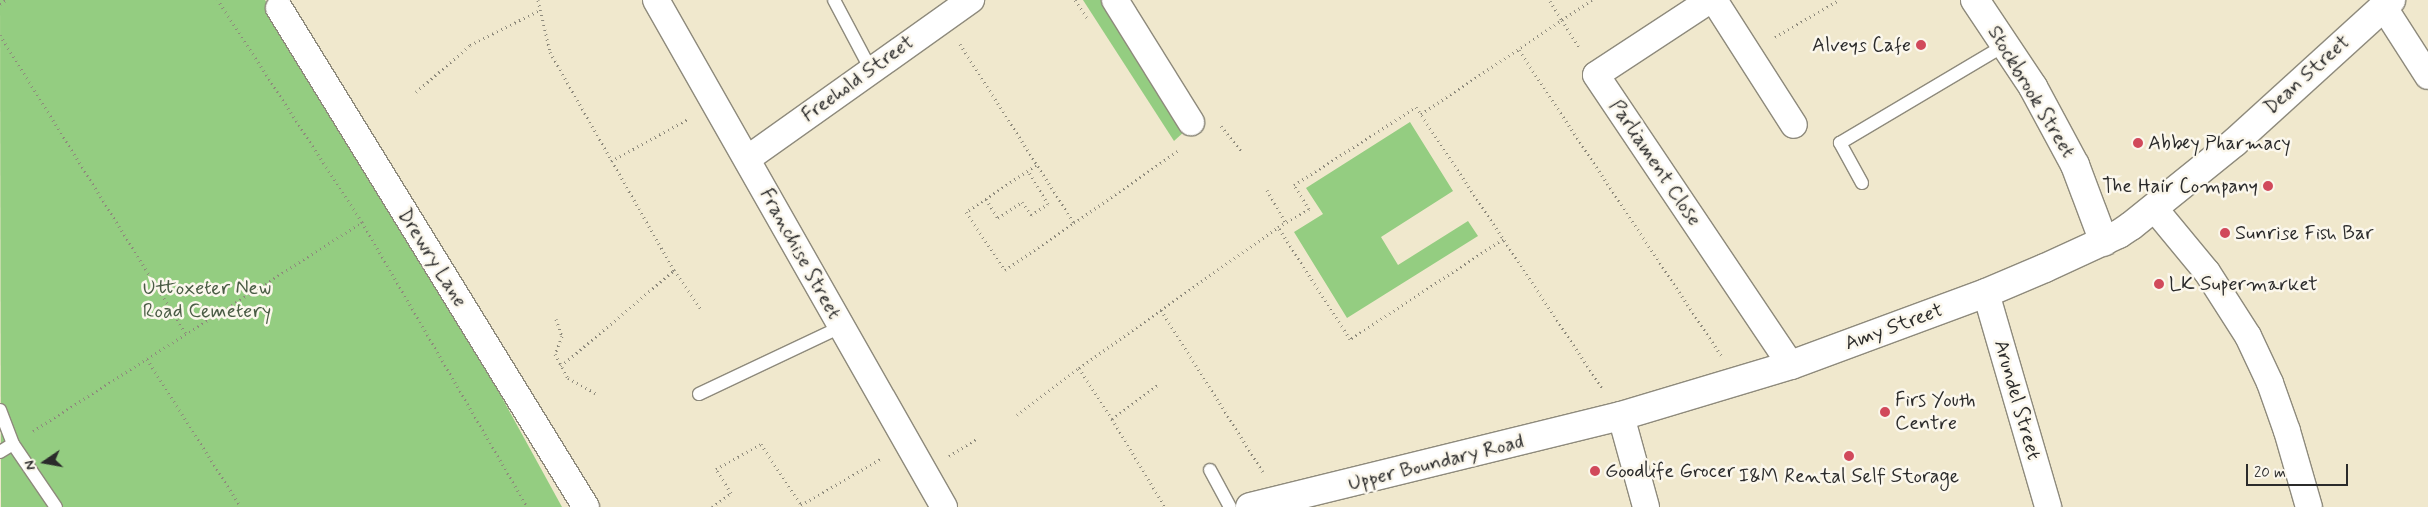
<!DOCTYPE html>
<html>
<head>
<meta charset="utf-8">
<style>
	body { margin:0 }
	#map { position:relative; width:2428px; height:507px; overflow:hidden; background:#f0e8cd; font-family:Mynerve,sans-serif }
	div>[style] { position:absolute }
	.green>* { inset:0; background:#94cd81 }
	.path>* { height:3px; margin-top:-1.5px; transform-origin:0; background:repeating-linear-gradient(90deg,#8e8a7c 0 1px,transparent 0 5px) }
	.roads { filter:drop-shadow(1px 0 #8e8a7c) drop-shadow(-1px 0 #8e8a7c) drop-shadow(0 1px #8e8a7c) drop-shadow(0 -1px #8e8a7c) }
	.service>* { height:12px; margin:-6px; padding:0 6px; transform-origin:6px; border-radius:6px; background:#fff }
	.minor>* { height:26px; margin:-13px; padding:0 13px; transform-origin:13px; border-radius:13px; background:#fff }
	.tertiary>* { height:28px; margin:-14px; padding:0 14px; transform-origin:14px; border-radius:14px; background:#fff }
	.dots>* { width:14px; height:14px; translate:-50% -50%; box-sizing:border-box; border:2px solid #fbf7ec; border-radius:50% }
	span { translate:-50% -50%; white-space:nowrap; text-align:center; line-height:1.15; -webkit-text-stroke:5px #fbf7ec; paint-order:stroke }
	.poi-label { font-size:20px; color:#2b2b2b }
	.right { translate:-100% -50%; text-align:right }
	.left { translate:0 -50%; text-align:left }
	.street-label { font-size:20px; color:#2b2b2b }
	.park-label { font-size:20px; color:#4a5c45 }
	.north { position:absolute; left:20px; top:437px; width:50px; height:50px; -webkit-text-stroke:4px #fbf7ec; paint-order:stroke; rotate:258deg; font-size:14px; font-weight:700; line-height:20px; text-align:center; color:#2b2b2b }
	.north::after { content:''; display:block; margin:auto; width:18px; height:22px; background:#2b2b2b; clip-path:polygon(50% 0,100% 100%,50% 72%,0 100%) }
	.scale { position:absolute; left:2246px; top:464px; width:102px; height:22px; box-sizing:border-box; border:2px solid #2b2b2b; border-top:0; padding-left:6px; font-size:15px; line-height:18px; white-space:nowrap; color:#2b2b2b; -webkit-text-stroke:4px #fbf7ec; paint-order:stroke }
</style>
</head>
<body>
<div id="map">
	<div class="green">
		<i style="clip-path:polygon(0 0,265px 0,434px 274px,562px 507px,1px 507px)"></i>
		<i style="clip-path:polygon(1083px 0,1104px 0,1186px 130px,1174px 141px)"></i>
		<i style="clip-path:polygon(1410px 122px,1453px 191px,1381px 237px,1398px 265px,1468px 221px,1478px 236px,1347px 318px,1294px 232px,1323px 214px,1306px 188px)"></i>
	</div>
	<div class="path">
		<i style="left:538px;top:0;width:53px;rotate:77deg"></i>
		<i style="left:550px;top:52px;width:251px;rotate:60.4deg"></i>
		<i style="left:674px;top:270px;width:47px;rotate:55.3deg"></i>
		<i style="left:1075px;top:0;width:22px;rotate:56deg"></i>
		<i style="left:1550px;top:1px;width:22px;rotate:58deg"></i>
		<i style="left:1562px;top:20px;width:36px;rotate:-34deg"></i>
		<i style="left:0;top:4px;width:7px;rotate:-34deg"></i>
		<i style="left:0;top:35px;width:352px;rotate:58.1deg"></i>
		<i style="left:1775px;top:37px;width:74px;rotate:-30deg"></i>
		<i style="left:960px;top:44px;width:212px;rotate:57.5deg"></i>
		<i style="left:1074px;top:223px;width:128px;rotate:-34.8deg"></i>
		<i style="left:1519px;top:50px;width:366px;rotate:56.5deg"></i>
		<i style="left:416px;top:92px;width:72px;rotate:-41deg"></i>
		<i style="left:470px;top:45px;width:78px;rotate:-26.6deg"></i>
		<i style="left:1421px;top:114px;width:169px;rotate:-33.7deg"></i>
		<i style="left:1562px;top:20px;width:34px;rotate:58deg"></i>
		<i style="left:1221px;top:126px;width:32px;rotate:51deg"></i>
		<i style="left:611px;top:161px;width:88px;rotate:-28.6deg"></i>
		<i style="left:1036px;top:165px;width:84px;rotate:146.1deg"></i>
		<i style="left:966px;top:212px;width:70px;rotate:56.1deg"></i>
		<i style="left:1005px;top:270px;width:83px;rotate:-34.3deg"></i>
		<i style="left:1267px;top:190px;width:38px;rotate:60deg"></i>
		<i style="left:986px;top:199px;width:22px;rotate:58deg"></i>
		<i style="left:998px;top:218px;width:29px;rotate:-34deg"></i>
		<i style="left:1022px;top:202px;width:16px;rotate:55deg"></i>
		<i style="left:1031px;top:215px;width:20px;rotate:-33deg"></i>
		<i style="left:1048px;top:204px;width:39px;rotate:-121deg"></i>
		<i style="left:362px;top:222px;width:329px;rotate:59.9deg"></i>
		<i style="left:1503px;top:239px;width:183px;rotate:146.8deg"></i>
		<i style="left:1350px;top:339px;width:133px;rotate:-122.7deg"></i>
		<i style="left:1278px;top:227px;width:36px;rotate:-30deg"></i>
		<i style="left:1309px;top:209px;width:28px;rotate:-122deg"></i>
		<i style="left:1294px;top:185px;width:145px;rotate:-32.6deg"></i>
		<i style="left:1416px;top:107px;width:337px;rotate:56.5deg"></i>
		<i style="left:1161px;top:310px;width:191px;rotate:57.8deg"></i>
		<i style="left:556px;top:319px;width:18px;rotate:71deg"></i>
		<i style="left:562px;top:336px;width:19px;rotate:111deg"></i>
		<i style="left:555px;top:354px;width:27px;rotate:62deg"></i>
		<i style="left:568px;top:378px;width:33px;rotate:29deg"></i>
		<i style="left:147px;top:359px;width:175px;rotate:57.6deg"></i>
		<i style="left:561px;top:366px;width:148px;rotate:-40.3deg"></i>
		<i style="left:1079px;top:368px;width:61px;rotate:57.1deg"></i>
		<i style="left:1112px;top:419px;width:59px;rotate:-36.7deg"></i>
		<i style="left:1017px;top:415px;width:78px;rotate:-37.2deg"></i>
		<i style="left:1079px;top:368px;width:244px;rotate:-35.3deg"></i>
		<i style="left:1112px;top:419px;width:103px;rotate:58.9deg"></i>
		<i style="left:33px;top:431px;width:390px;rotate:-32.4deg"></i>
		<i style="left:362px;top:222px;width:265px;rotate:-123deg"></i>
		<i style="left:949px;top:456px;width:34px;rotate:-32deg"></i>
		<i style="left:712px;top:507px;width:24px;rotate:-36deg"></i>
		<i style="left:731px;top:493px;width:28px;rotate:-122deg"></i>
		<i style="left:716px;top:469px;width:51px;rotate:-29.1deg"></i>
		<i style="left:761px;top:444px;width:73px;rotate:56.7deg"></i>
		<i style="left:801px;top:505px;width:94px;rotate:-30.1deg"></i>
	</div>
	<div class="roads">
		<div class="service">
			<i style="left:834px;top:0;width:79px;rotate:62.1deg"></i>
			<i style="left:1862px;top:183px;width:46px;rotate:-118.8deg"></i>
			<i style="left:1840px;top:143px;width:192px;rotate:-30.7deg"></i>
			<i style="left:699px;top:394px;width:157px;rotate:-25.3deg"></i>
			<i style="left:0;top:410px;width:36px;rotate:69deg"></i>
			<i style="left:13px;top:444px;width:76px;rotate:55.7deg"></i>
			<i style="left:0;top:452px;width:15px;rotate:-32deg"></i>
			<i style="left:1210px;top:470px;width:42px;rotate:61.6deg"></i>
		</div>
		<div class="minor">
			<i style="left:656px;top:0;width:583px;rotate:60.4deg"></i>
			<i style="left:1115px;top:0;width:144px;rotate:58.1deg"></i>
			<i style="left:1710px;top:0;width:136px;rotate:146.7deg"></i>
			<i style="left:1596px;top:75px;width:349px;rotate:56.1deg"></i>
			<i style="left:1714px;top:0;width:148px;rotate:57.4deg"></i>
			<i style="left:2383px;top:6px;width:83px;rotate:57.3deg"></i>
			<i style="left:279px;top:8px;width:586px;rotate:58.4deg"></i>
			<i style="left:747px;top:159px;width:275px;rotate:-35.4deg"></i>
			<i style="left:2154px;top:208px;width:83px;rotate:50.4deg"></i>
			<i style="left:2207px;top:272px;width:76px;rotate:57.4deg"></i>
			<i style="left:2248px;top:336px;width:52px;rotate:64.9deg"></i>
			<i style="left:2270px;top:383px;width:51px;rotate:70.5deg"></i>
			<i style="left:2287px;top:431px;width:79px;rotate:73.9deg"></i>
			<i style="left:1986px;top:293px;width:223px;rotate:73.8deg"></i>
			<i style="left:1621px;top:416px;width:94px;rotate:74.6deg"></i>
		</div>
		<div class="tertiary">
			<i style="left:1975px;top:0;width:105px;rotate:56.3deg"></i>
			<i style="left:2033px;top:87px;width:89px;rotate:61.7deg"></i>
			<i style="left:2075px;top:165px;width:82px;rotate:69.4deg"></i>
			<i style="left:1250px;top:507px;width:382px;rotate:-13.8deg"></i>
			<i style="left:1621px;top:416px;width:177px;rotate:-16.7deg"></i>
			<i style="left:1791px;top:365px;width:208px;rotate:-20.3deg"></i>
			<i style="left:1986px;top:293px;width:64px;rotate:-23deg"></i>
			<i style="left:2045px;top:268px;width:81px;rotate:-24.7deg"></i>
			<i style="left:2119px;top:234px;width:14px;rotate:-34deg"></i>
			<i style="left:2131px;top:226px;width:134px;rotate:-38.9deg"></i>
			<i style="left:2235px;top:142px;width:211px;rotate:-42.3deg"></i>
		</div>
	</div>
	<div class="dots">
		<i style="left:1921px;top:45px;background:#d1495b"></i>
		<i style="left:2138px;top:143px;background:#d1495b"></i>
		<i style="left:2268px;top:186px;background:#d1495b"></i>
		<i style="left:2225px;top:233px;background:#d1495b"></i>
		<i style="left:2159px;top:284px;background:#d1495b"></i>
		<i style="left:1885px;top:412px;background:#d1495b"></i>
		<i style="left:1849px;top:456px;background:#d1495b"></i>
		<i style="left:1595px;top:471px;background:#d1495b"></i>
	</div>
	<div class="poi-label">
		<span class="right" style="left:1911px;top:45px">Alveys Cafe</span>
		<span class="left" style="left:2148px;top:143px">Abbey Pharmacy</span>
		<span class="right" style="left:2258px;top:186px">The Hair Company</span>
		<span class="left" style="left:2235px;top:233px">Sunrise Fish Bar</span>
		<span class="left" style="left:2169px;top:284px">LK Supermarket</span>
		<span class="left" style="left:1895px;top:412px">Firs Youth<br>Centre</span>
		<span class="left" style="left:1605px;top:471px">Goodlife Grocer</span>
		<span style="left:1849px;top:476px">I&amp;M Rental Self Storage</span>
	</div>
	<div class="street-label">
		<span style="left:2307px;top:75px;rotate:-42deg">Dean Street</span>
		<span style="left:858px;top:79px;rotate:-36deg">Freehold Street</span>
		<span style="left:2031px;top:92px;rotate:59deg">Stockbrook Street</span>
		<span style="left:1655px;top:163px;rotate:56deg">Parliament Close</span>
		<span style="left:800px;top:254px;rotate:61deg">Franchise Street</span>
		<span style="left:432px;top:258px;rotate:58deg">Drewry Lane</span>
		<span style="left:1894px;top:327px;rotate:-20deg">Amy Street</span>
		<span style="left:2017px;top:400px;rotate:74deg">Arundel Street</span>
		<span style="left:1436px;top:463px;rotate:-14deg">Upper Boundary Road</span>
	</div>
	<div class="park-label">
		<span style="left:207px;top:300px">Uttoxeter New<br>Road Cemetery</span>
	</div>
	<div class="north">N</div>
	<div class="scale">20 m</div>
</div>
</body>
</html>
